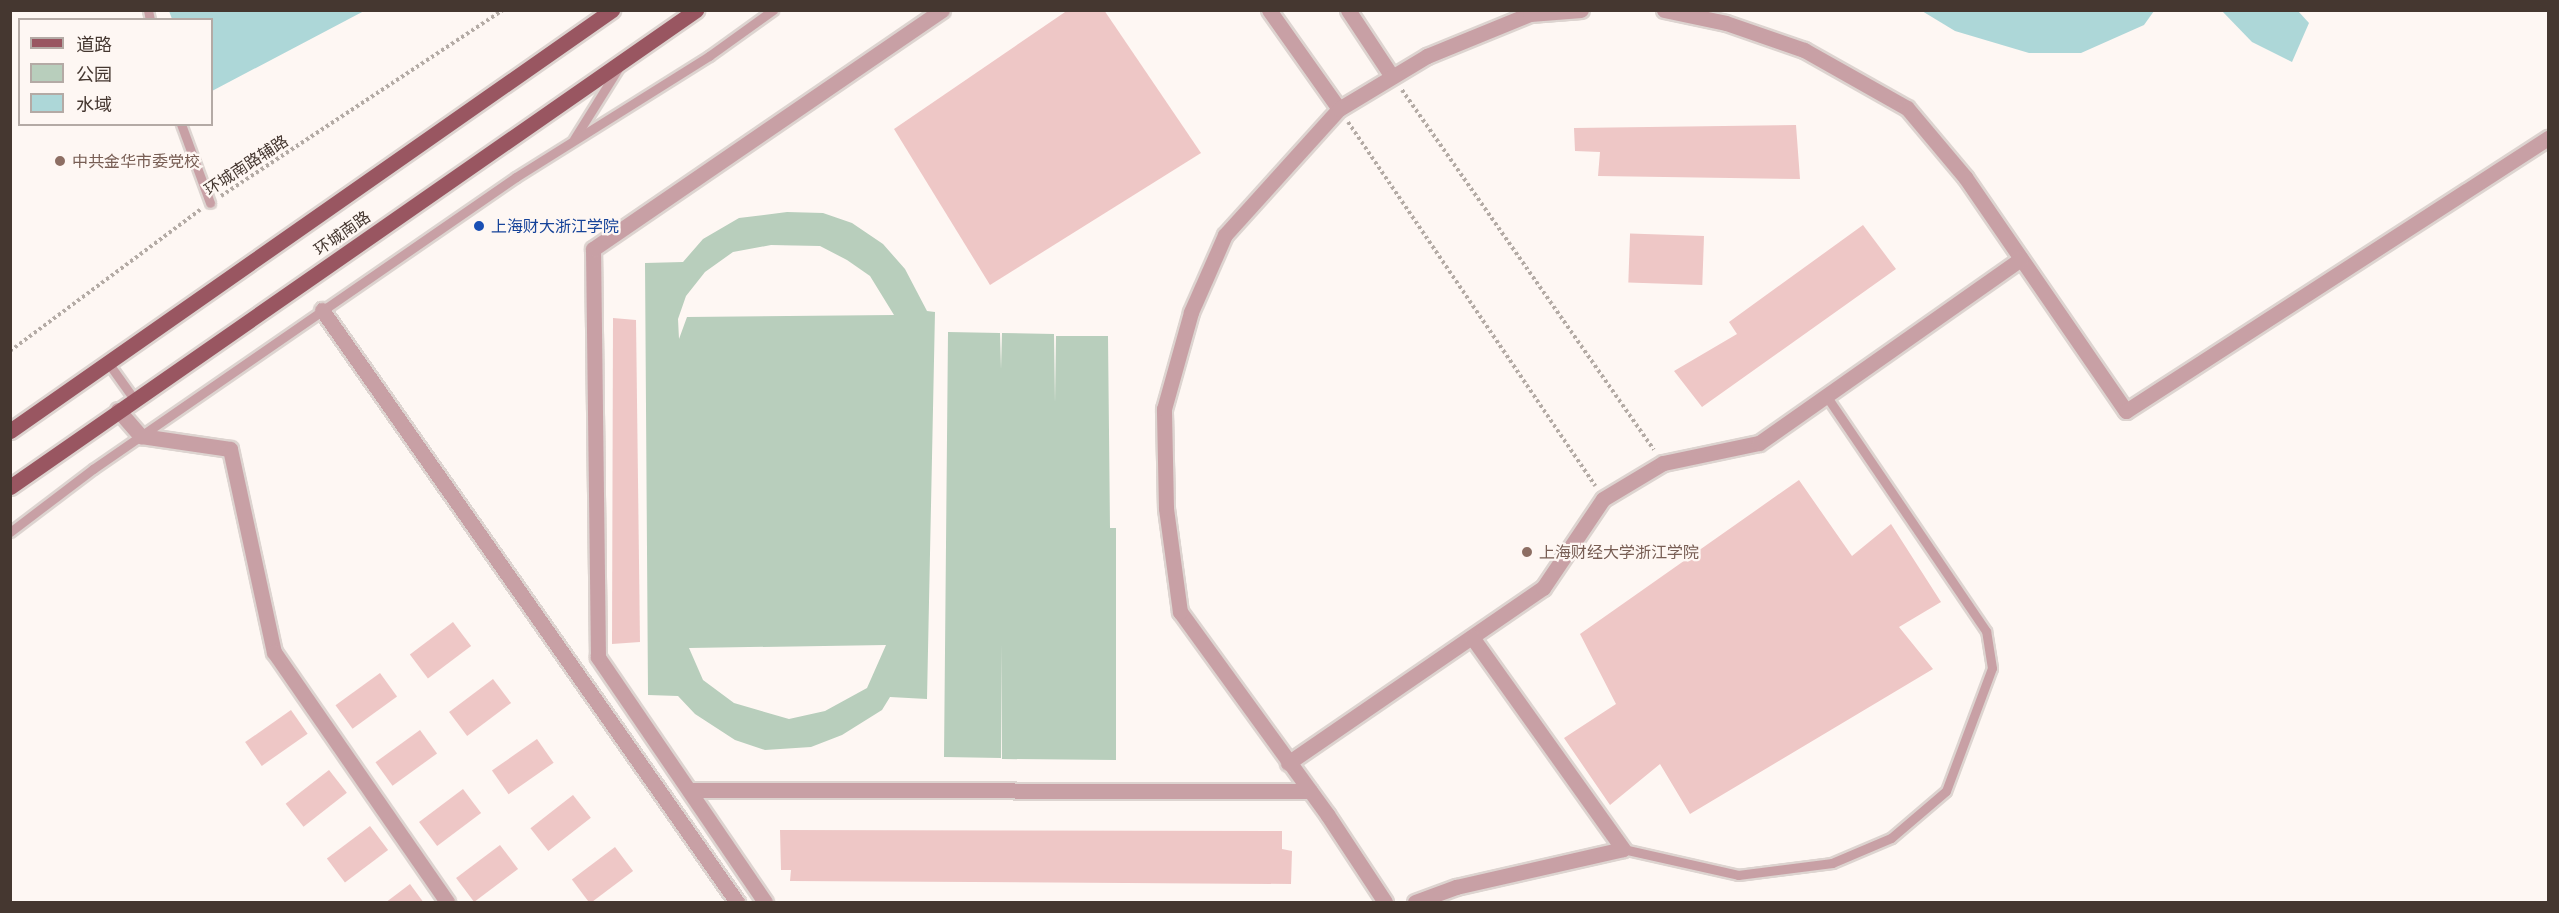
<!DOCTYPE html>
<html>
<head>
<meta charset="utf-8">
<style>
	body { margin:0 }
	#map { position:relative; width:2559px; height:913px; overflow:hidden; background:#fef7f3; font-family:Mulish,"Noto Sans SC",sans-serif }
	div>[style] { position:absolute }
	.green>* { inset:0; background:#b8cebc }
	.water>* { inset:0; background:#add7d8 }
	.building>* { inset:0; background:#eec7c6; transform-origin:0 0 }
	.path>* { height:4px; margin-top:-2px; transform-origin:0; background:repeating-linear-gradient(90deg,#b4aba5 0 3px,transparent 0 6px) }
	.roads { filter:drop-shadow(2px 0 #ddd4d0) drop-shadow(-2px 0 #ddd4d0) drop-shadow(0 2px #ddd4d0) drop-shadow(0 -2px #ddd4d0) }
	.service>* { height:9px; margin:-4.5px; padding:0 4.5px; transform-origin:4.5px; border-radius:4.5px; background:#c8a0a5 }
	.minor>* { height:15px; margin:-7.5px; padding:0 7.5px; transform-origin:7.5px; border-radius:7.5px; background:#c8a0a5 }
	.primary>* { height:15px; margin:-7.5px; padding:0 7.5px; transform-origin:7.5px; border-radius:7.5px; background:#995661 }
	.dots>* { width:16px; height:16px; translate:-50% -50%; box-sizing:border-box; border:3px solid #fef7f3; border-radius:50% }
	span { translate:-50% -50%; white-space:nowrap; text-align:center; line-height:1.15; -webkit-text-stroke:4.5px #fef7f3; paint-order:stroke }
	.education-label { font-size:16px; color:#785e54 }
	.left { translate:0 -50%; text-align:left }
	.street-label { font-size:16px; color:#453730 }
	.transit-label { font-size:16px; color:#164399 }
	.frame { position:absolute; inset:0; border:12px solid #453730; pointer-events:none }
	.legend { position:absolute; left:18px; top:18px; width:195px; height:108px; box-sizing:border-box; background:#fef7f3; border:2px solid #b4aaa5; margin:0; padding:8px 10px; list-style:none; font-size:18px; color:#453730 }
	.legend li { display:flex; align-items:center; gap:12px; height:30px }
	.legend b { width:30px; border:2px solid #b4aaa5 }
</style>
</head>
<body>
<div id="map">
	<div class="green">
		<i style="clip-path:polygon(evenodd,787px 212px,823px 213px,852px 223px,883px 244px,905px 269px,927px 311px,935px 312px,927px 699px,890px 697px,882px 710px,842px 735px,811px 747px,765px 750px,735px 740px,695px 714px,678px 696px,648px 695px,645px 263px,683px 262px,703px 239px,739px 218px,787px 212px,771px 245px,820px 246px,847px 260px,870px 276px,894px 315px,687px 317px,679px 339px,678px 319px,686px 296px,705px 272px,733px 252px,771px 245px,787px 212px,886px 645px,867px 688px,825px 711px,789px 719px,734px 703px,703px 680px,689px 648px,886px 645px)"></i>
		<i style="clip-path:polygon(948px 332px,1000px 333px,1001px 369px,1002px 333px,1054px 334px,1055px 403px,1056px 336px,1108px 336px,1110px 528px,1116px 528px,1116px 760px,1002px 759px,1001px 643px,1001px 758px,944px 757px)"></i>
	</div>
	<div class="water">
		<i style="clip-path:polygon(169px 11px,169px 10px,364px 11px,212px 91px,212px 20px,172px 19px)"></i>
		<i style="clip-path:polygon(1922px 11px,2154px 11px,2144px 25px,2081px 53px,2029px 53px,1955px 31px)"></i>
		<i style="clip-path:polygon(2222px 11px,2298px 11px,2309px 23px,2292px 62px,2252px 42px)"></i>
	</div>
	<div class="building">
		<i style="clip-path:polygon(1068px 10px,1104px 10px,1201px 153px,990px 285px,894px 129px)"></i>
		<i style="clip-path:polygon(1796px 125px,1800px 179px,1598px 176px,1600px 152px,1575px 151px,1574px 128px)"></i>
		<i style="clip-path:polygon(1863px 225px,1896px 269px,1702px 407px,1674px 371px,1737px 334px,1729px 322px)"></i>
		<i style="left:1704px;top:236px;width:49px;height:74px;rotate:92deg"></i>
		<i style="clip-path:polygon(613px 318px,636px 320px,640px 642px,612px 644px)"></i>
		<i style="clip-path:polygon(1799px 480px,1852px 556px,1891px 524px,1941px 602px,1899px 627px,1933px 669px,1690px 814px,1660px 764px,1610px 805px,1564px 738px,1616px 704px,1580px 634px)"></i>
		<i style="left:453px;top:622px;width:30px;height:54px;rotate:53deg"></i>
		<i style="left:380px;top:673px;width:29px;height:55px;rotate:54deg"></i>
		<i style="left:493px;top:679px;width:30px;height:55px;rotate:53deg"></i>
		<i style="left:291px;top:710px;width:29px;height:56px;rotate:55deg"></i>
		<i style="left:420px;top:730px;width:29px;height:55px;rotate:54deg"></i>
		<i style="left:537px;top:739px;width:29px;height:55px;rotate:55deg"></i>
		<i style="left:329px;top:770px;width:29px;height:55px;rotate:52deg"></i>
		<i style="left:463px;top:789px;width:30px;height:55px;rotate:53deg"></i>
		<i style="left:573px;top:795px;width:29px;height:54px;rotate:52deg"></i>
		<i style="left:370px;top:826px;width:30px;height:54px;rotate:53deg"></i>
		<i style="clip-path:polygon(780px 830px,1282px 831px,1282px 849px,1292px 851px,1291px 884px,790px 881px,791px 870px,781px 870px)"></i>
		<i style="left:500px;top:845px;width:30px;height:55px;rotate:53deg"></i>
		<i style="left:615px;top:847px;width:30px;height:54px;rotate:53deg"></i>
		<i style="clip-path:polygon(410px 884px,424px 903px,385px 903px)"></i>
	</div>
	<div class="path">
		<i style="left:1402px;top:90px;width:439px;rotate:55deg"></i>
		<i style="left:1348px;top:122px;width:440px;rotate:55.8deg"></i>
		<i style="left:221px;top:196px;width:338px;rotate:-33.4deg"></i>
		<i style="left:10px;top:351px;width:237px;rotate:-36.6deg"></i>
	</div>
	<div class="roads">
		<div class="service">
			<i style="left:148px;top:10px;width:10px;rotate:79deg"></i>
			<i style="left:181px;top:124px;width:84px;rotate:69.8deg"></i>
			<i style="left:574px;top:139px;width:85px;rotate:-58deg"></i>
			<i style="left:109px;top:364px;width:43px;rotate:54.5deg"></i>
			<i style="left:10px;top:532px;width:104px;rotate:-37.2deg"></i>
			<i style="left:93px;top:469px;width:514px;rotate:-34.62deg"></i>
			<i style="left:516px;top:177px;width:228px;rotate:-32.1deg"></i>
			<i style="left:709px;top:56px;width:79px;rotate:-35.7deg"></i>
			<i style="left:1623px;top:849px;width:118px;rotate:12.7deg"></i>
			<i style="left:1738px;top:875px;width:95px;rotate:-7.3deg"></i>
			<i style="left:1832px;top:863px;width:64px;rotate:-23deg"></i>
			<i style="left:1891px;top:838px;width:72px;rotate:-40.5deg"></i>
			<i style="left:1946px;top:791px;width:131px;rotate:-69.5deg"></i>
			<i style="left:1992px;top:668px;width:37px;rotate:-99deg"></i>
			<i style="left:1986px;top:631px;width:284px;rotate:-124.2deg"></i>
		</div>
		<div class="minor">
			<i style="left:1269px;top:10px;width:121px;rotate:54.7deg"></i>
			<i style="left:1348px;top:10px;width:78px;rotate:56.5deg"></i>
			<i style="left:1664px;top:10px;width:63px;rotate:11.8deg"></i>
			<i style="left:1726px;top:23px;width:83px;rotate:19.1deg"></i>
			<i style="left:1804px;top:50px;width:118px;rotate:29.4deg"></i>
			<i style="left:1907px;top:108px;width:90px;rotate:50deg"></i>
			<i style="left:1965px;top:177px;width:284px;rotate:55.5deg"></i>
			<i style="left:2126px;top:411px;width:503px;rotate:-32.9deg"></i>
			<i style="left:322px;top:310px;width:723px;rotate:54.97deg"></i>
			<i style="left:118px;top:410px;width:35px;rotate:49deg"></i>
			<i style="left:141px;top:436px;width:90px;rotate:8.3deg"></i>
			<i style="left:230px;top:449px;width:208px;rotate:77.8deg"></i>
			<i style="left:274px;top:652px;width:304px;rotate:55.3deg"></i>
			<i style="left:1288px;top:763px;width:309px;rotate:-34.5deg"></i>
			<i style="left:1543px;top:588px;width:107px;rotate:-56deg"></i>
			<i style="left:1603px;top:499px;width:70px;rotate:-31deg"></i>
			<i style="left:1663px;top:463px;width:98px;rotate:-11.8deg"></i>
			<i style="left:1759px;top:443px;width:320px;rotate:-35.1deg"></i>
			<i style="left:691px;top:790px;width:619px;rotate:0.09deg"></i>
			<i style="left:765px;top:902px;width:297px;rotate:-124.3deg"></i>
			<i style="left:598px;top:657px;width:408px;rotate:-90.7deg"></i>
			<i style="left:593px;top:249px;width:423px;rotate:-34.4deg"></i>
			<i style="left:1385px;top:902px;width:105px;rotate:-123.4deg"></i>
			<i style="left:1327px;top:814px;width:250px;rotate:-126deg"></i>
			<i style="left:1180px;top:612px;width:105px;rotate:-97.7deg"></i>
			<i style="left:1166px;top:508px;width:99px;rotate:-91.2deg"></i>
			<i style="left:1164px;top:409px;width:101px;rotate:-74.4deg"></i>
			<i style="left:1191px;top:312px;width:84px;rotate:-66.2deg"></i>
			<i style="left:1225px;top:235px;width:170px;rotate:-47.9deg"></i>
			<i style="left:1339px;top:109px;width:103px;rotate:-31.1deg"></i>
			<i style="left:1427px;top:56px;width:111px;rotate:-22.2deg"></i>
			<i style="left:1530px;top:14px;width:51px;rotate:-4.5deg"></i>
			<i style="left:1415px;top:902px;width:44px;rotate:-20.1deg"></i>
			<i style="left:1456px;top:887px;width:171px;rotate:-12.8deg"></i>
			<i style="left:1623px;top:849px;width:260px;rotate:-125.5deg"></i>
		</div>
		<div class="primary">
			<i style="left:10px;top:431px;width:735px;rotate:-34.97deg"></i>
			<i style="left:10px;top:487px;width:836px;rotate:-34.81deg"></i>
		</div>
	</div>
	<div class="dots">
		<i style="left:60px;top:161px;background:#8d6e63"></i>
		<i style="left:479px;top:226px;background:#1a4fb4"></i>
		<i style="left:1527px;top:552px;background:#8d6e63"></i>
	</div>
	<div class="education-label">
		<span class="left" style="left:72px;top:161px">中共金华市委党校</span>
		<span class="left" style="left:1539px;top:552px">上海财经大学浙江学院</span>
	</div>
	<div class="street-label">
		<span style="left:246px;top:165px;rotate:-33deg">环城南路辅路</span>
		<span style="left:342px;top:233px;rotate:-35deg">环城南路</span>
	</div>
	<div class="transit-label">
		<span class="left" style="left:491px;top:226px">上海财大浙江学院</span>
	</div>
	<div class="frame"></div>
	<ul class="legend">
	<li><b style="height:8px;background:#995661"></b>道路</li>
	<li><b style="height:16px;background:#b8cebc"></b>公园</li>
	<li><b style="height:16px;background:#add7d8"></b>水域</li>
	</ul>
</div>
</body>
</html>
